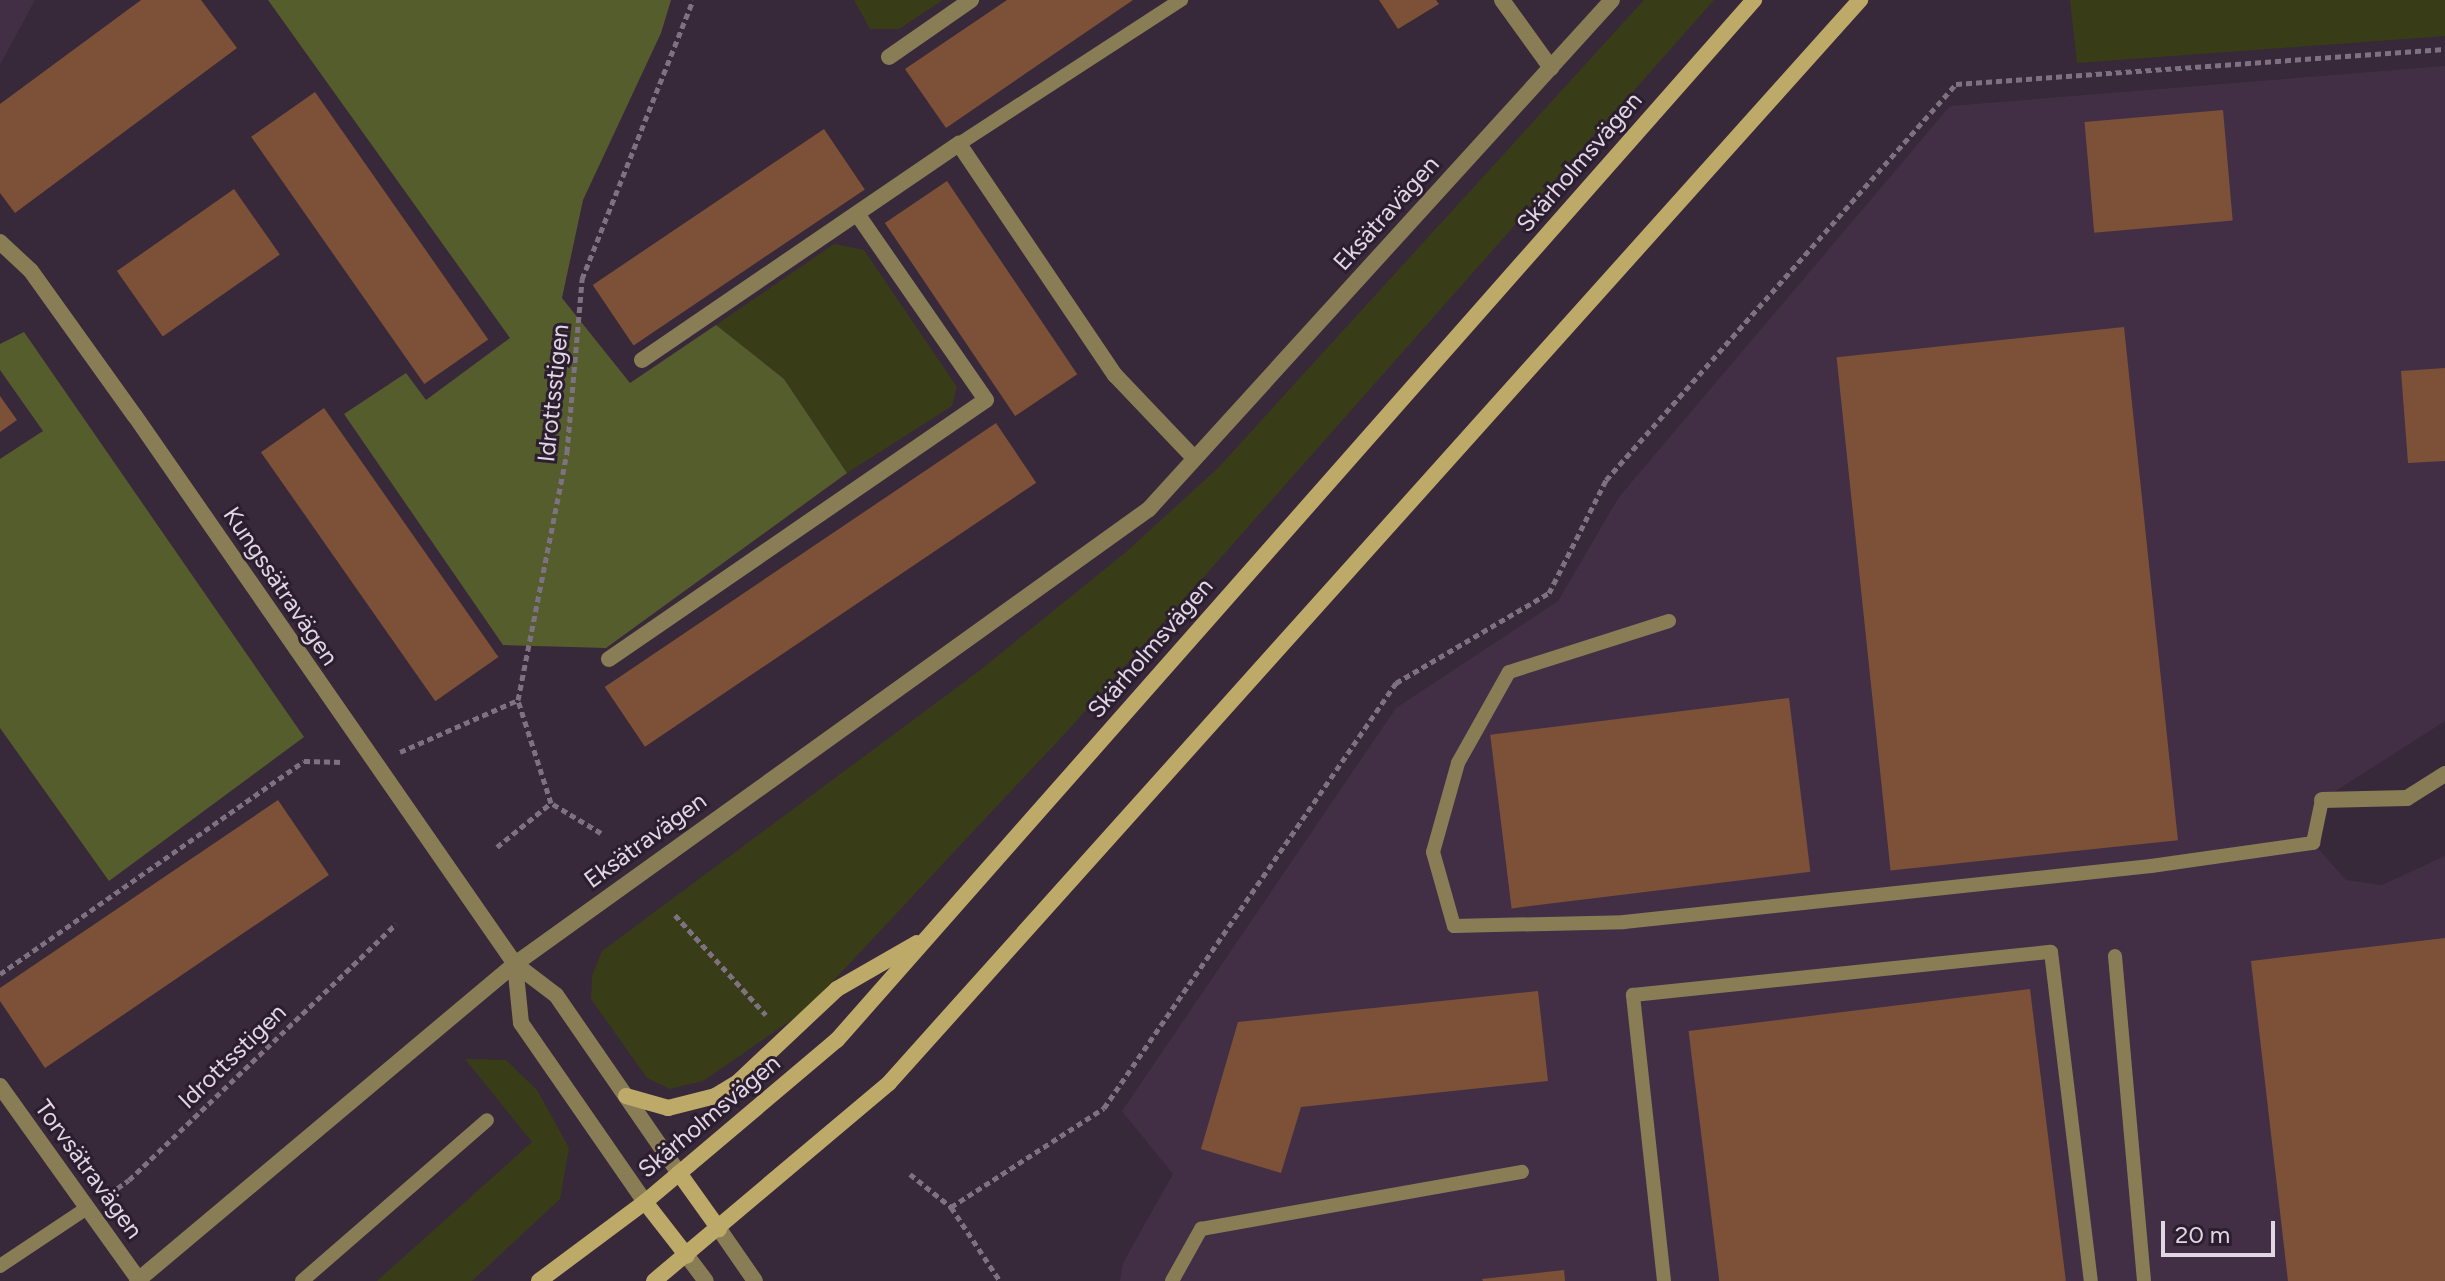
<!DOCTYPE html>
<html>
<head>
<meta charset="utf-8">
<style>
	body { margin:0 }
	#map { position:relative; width:2445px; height:1281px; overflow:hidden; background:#37283a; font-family:Figtree,sans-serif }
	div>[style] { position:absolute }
	.built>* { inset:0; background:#422f46 }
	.green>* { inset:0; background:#383d18 }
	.forest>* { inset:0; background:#565d2d }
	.building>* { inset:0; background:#7d5137; transform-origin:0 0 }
	.path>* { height:5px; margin-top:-2.5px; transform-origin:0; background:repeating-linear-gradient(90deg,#7e7181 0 6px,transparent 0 10px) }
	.service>* { height:14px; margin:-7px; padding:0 7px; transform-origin:7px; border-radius:7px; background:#897d55 }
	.minor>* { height:16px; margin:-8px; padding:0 8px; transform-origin:8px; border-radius:8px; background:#897d55 }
	.tertiary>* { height:16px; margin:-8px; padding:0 8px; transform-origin:8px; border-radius:8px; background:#897d55 }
	.secondary>* { height:16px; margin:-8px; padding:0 8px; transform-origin:8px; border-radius:8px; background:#bdaa68 }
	span { translate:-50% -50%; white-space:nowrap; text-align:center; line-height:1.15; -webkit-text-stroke:6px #2c1e30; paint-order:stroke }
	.street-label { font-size:24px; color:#e0d7e2 }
	.scale { position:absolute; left:2161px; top:1221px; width:114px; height:36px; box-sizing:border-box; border:4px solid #e0d7e2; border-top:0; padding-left:10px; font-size:24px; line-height:28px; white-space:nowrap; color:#e0d7e2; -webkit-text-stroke:6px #2c1e30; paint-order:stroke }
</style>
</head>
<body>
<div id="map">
	<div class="built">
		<i style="clip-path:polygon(0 0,35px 0,0 65px)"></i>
		<i style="clip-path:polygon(2445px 66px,2445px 721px,2323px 799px,2313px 843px,2346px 880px,2382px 885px,2445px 856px,2445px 1281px,1120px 1281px,1123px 1263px,1173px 1174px,1122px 1111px,1396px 708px,1558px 601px,1619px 497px,1950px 106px)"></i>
	</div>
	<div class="green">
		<i style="clip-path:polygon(854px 0,943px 0,899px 29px,870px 29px)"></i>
		<i style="clip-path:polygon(1644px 0,1714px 0,1071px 727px,806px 1010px,703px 1081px,670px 1089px,647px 1078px,591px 999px,592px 976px,602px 951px,979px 671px,1126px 552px,1218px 468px)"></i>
		<i style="clip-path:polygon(2070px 0,2445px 0,2445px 36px,2077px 63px)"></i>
		<i style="clip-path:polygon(834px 244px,864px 250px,957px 387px,952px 406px,847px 473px,784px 379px,716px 325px)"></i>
		<i style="clip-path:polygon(465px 1059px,506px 1060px,537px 1090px,569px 1148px,560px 1199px,472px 1281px,377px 1281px,532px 1142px)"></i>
	</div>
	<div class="forest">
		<i style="clip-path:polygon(268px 0,671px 0,661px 33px,583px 200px,562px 298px,630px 383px,716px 325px,784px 379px,847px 473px,606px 648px,503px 645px,344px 414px,406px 373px,426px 400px,510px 338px)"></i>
		<i style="clip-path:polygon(24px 332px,304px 737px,109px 881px,0 728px,0 459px,43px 431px,0 370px,0 344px)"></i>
	</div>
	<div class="building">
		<i style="clip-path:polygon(141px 0,201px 0,237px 48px,15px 213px,0 193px,0 104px)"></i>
		<i style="clip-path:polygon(1007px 0,1133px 0,946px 128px,905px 69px)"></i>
		<i style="clip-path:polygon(1379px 0,1436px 0,1439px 4px,1398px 29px)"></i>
		<i style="left:315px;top:92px;width:302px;height:78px;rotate:55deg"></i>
		<i style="left:2223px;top:110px;width:111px;height:139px;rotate:85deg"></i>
		<i style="left:824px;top:129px;width:73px;height:279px;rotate:56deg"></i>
		<i style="left:947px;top:181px;width:233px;height:75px;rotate:56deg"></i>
		<i style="left:234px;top:189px;width:80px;height:143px;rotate:55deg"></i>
		<i style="left:2124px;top:327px;width:516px;height:289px;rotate:84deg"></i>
		<i style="clip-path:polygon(2445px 368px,2445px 461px,2408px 463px,2401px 371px)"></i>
		<i style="clip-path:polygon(0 396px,17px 420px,0 432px)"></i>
		<i style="left:324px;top:408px;width:304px;height:77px;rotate:55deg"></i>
		<i style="left:996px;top:423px;width:72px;height:472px;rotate:56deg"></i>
		<i style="left:1789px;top:698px;width:175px;height:301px;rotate:83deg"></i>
		<i style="clip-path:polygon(278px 800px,329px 875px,45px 1068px,0 1001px,0 988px)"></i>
		<i style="clip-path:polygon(2445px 938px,2445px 1281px,2288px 1281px,2251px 961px)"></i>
		<i style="left:2030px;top:989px;width:294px;height:344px;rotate:83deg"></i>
		<i style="clip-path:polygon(1538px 991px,1548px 1081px,1301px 1107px,1281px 1173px,1201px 1149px,1238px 1022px)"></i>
		<i style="clip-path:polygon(1564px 1270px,1565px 1281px,1483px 1281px,1482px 1279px)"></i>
	</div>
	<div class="path">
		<i style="left:400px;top:752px;width:129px;rotate:-23.8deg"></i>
		<i style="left:601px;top:833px;width:58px;rotate:-149deg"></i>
		<i style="left:551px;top:803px;width:108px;rotate:-107.8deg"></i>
		<i style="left:518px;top:700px;width:253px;rotate:-78.8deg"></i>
		<i style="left:567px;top:452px;width:174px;rotate:-85deg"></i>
		<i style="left:582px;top:279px;width:300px;rotate:-68.3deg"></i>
		<i style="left:497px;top:847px;width:70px;rotate:-39.2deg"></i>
		<i style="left:675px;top:915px;width:135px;rotate:47.7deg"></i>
		<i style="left:0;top:974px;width:371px;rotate:-35deg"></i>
		<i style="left:304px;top:761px;width:40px;rotate:1.4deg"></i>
		<i style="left:910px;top:1174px;width:53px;rotate:38.8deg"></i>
		<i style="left:951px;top:1207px;width:89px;rotate:56.5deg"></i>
		<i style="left:109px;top:1194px;width:24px;rotate:-35deg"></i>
		<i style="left:129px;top:1180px;width:370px;rotate:-43.8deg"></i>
		<i style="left:951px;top:1207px;width:182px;rotate:-32.9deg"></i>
		<i style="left:1104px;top:1108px;width:516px;rotate:-55.51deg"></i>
		<i style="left:1396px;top:683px;width:178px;rotate:-30.5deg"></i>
		<i style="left:1549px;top:593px;width:127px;rotate:-63.2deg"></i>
		<i style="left:1606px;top:480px;width:529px;rotate:-48.53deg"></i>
		<i style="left:1956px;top:84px;width:490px;rotate:-4.1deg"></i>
	</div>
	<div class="service">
		<i style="left:959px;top:144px;width:265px;rotate:-33deg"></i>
		<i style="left:1669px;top:621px;width:168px;rotate:162.3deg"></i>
		<i style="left:1509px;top:672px;width:104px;rotate:119.3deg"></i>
		<i style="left:1458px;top:763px;width:92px;rotate:105.7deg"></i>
		<i style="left:1433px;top:852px;width:77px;rotate:74.2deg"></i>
		<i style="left:1454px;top:926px;width:170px;rotate:-1.3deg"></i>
		<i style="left:1624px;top:922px;width:530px;rotate:-6.07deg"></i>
		<i style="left:2151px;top:866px;width:164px;rotate:-8.1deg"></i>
		<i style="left:2313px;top:843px;width:44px;rotate:-78.2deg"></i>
		<i style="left:2115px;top:956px;width:326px;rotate:84.9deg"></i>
		<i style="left:0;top:1266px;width:105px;rotate:-33.7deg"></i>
		<i style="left:302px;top:1281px;width:245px;rotate:-41deg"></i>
		<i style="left:1172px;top:1281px;width:60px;rotate:-60.9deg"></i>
		<i style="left:1201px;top:1229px;width:326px;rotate:-10.1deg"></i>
		<i style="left:1664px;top:1281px;width:288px;rotate:-96.2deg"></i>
		<i style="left:1633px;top:995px;width:420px;rotate:-5.9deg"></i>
		<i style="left:2051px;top:952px;width:331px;rotate:83.1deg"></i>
	</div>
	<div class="minor">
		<i style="left:1502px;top:0;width:84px;rotate:54.2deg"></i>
		<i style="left:889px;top:57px;width:100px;rotate:-34.8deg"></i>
		<i style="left:0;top:242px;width:42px;rotate:43.1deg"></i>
		<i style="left:31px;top:271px;width:178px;rotate:54.4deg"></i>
		<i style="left:135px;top:416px;width:667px;rotate:55.26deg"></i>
		<i style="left:642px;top:360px;width:384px;rotate:-34.3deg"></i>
		<i style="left:959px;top:144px;width:279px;rotate:56deg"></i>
		<i style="left:1115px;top:375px;width:115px;rotate:46.4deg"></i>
		<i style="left:609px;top:659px;width:457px;rotate:-34.5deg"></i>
		<i style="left:986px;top:400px;width:226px;rotate:-124.7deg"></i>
		<i style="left:2322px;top:800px;width:85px;rotate:-1.3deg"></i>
		<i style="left:2407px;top:798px;width:45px;rotate:-32.3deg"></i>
		<i style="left:0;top:1086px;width:239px;rotate:54.4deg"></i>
		<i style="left:719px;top:1229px;width:63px;rotate:55.3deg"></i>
		<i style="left:687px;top:1256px;width:31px;rotate:53deg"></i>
	</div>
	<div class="tertiary">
		<i style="left:515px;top:964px;width:59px;rotate:84.2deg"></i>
		<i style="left:521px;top:1023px;width:218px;rotate:55.3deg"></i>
		<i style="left:515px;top:964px;width:51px;rotate:37.1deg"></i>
		<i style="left:556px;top:995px;width:216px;rotate:55.4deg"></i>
		<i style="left:137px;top:1281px;width:493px;rotate:-40deg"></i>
		<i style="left:515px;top:964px;width:780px;rotate:-35.67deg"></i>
		<i style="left:1149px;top:509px;width:688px;rotate:-47.71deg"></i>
	</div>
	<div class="secondary">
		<i style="left:626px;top:1096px;width:44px;rotate:15.9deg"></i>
		<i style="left:668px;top:1108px;width:49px;rotate:-14.3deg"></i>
		<i style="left:715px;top:1096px;width:27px;rotate:-31deg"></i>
		<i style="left:738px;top:1082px;width:136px;rotate:-43.2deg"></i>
		<i style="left:837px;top:989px;width:92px;rotate:-29.9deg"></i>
		<i style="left:679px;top:1173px;width:69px;rotate:54.5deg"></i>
		<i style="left:645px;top:1202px;width:68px;rotate:52.1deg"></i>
		<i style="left:539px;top:1281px;width:132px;rotate:-36.7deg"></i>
		<i style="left:645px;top:1202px;width:251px;rotate:-40.2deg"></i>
		<i style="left:837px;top:1040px;width:1387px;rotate:-48.6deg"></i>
		<i style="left:654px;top:1281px;width:307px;rotate:-40.1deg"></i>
		<i style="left:889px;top:1083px;width:1455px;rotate:-48.12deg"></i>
	</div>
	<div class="street-label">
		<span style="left:1579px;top:162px;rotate:-49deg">Skärholmsvägen</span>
		<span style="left:1386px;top:213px;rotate:-48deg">Eksätravägen</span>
		<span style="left:553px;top:393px;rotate:-84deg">Idrottsstigen</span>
		<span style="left:281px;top:586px;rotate:56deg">Kungssätravägen</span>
		<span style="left:1150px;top:648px;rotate:-49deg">Skärholmsvägen</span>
		<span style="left:645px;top:840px;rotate:-36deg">Eksätravägen</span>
		<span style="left:232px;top:1056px;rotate:-44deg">Idrottsstigen</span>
		<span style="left:709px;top:1116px;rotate:-40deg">Skärholmsvägen</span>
		<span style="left:89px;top:1169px;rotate:54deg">Torvsätravägen</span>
	</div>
	<div class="scale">20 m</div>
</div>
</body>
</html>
